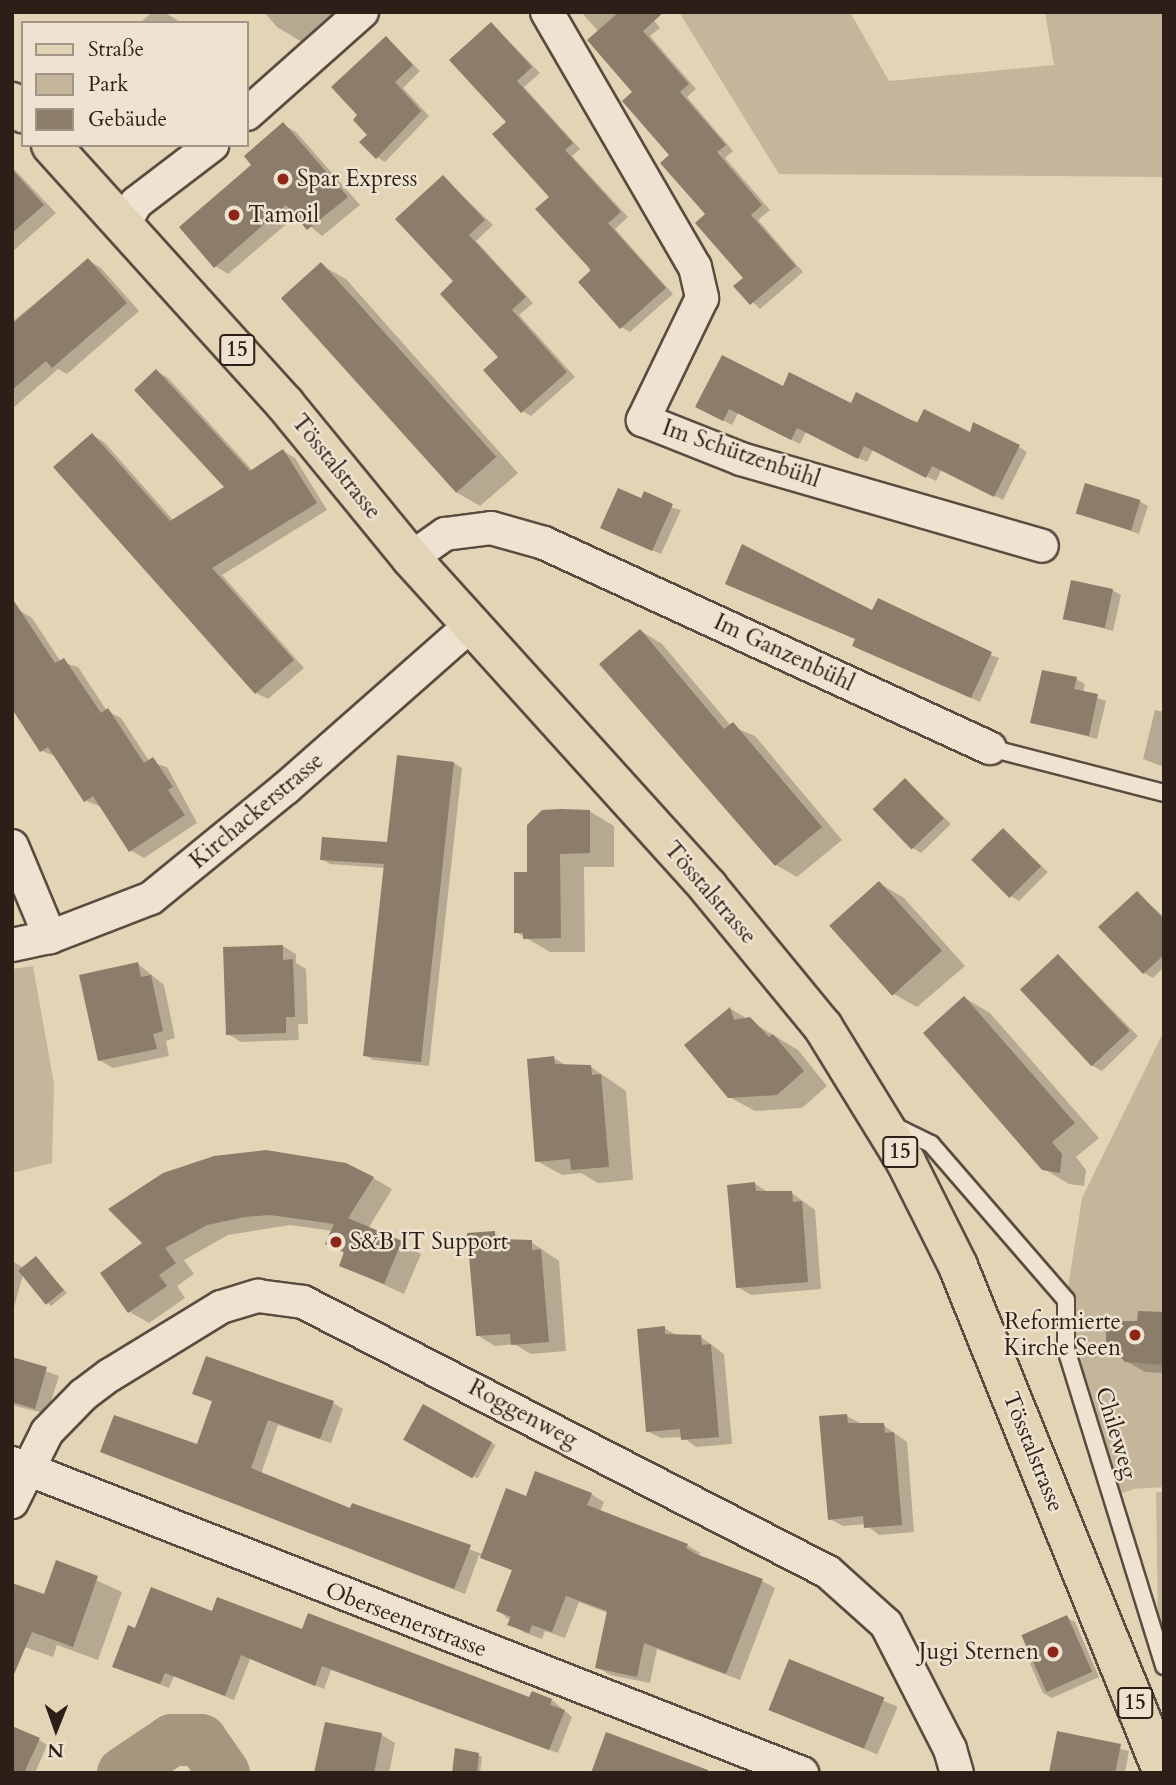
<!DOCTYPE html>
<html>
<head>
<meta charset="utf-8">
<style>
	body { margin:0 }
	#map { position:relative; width:1176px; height:1785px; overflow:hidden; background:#e4d4b6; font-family:Cardo,serif }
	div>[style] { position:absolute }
	.green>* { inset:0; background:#c5b59b }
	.shadow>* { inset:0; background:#0003; transform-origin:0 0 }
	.river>* { height:52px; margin:-26px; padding:0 26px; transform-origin:26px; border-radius:26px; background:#a59680 }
	.building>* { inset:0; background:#8c7d6a; transform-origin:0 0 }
	.roads { filter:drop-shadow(2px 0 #5a4c40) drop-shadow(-2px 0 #5a4c40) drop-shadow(0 2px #5a4c40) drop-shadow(0 -2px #5a4c40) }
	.service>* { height:16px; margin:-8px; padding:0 8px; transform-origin:8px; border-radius:8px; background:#ede3d0 }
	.minor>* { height:32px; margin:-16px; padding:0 16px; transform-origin:16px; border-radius:16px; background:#ede3d0 }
	.primary>* { height:38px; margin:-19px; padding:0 19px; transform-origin:19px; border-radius:19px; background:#e4d4b6 }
	.dots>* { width:19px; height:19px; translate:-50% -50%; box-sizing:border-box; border:4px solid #ede3d0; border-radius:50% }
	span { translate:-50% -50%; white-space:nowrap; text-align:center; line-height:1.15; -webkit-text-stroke:5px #ede3d0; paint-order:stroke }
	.shield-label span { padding:2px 5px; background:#ede3d0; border:2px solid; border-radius:5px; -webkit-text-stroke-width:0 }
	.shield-label { font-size:21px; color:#2c1f18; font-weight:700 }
	.poi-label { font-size:23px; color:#2c1f18 }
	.left { translate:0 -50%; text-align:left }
	.right { translate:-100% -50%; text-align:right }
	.street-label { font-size:23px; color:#2c1f18 }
	.frame { position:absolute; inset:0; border:14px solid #2c1f18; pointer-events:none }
	.legend { position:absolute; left:21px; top:21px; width:228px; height:126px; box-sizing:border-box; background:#ede3d0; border:2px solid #a09586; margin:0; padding:9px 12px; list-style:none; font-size:21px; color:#2c1f18 }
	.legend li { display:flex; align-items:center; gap:14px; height:35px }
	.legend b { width:35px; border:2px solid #a09586 }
	.north { position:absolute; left:21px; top:1694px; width:70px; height:70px; -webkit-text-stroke:5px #ede3d0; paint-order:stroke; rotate:181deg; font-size:19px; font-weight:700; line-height:28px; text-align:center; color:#2c1f18 }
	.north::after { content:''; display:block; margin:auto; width:24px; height:32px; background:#2c1f18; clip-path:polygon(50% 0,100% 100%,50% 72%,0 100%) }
</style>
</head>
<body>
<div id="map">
	<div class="green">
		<i style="clip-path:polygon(679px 12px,850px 12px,889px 81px,1054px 65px,1045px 12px,1163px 12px,1164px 177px,779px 174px)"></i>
		<i style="clip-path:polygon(33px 966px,54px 1084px,52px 1163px,12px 1173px,12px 969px)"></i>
		<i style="clip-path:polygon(1164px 1031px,1164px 1487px,1133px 1489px,1113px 1497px,1066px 1349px,1066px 1300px,1082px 1198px)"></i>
		<i style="clip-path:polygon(1156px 1492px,1164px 1492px,1164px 1632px,1158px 1632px)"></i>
	</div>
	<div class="shadow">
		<i style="clip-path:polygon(152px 12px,164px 12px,182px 23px,140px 23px)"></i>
		<i style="clip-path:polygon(264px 12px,336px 12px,302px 42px,277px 27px)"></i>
		<i style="clip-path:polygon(581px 12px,647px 12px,660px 28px,650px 36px,696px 89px,687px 97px,733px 151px,725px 158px,770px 210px,758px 220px,803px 272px,760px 309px,736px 286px,745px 278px,599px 32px)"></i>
		<i style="clip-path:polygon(492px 24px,540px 73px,524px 87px,580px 149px,572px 156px,628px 217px,615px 229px,673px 294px,630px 332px,621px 327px,508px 122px)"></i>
		<i style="clip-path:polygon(387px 38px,420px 71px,403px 88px,429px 116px,385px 162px,377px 157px)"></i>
		<i style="clip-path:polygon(283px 124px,296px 132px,360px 205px,322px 236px,297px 215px,228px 274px,215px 266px,254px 165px)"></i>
		<i style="clip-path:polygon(12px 167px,56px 213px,12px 252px)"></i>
		<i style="clip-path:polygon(443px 177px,493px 225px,476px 241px,533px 303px,519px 315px,575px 377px,531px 416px,522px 411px,500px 357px)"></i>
		<i style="clip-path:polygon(88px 260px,101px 268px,139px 311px,67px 374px,58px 369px,12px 409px,12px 322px)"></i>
		<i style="clip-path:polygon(321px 265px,346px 279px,518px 473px,480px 506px,456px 492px)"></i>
		<i style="clip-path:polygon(156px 371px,168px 378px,253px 471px,283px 451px,295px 458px,327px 510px,222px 575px,304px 668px,268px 699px,256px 693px,92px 435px,104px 442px,174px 521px,226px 487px)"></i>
		<i style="clip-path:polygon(783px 388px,1019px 447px,1027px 452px,1003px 500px,942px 469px,936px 481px,873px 450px,867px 462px,806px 432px,800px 444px,738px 413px,732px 425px,706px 412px)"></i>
		<i style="clip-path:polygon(642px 500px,681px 510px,661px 554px,611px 532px)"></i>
		<i style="clip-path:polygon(1139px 501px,1148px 506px,1139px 534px,1077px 512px)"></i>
		<i style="clip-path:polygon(1112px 590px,1121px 595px,1113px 631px,1065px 618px)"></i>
		<i style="clip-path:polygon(19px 610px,32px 618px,61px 662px,78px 667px,107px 711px,121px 718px,150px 762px,167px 767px,197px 823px,144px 858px,130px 850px,102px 807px,86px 801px,57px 757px,42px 751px)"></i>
		<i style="clip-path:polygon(873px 612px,999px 658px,980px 702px,863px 650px)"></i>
		<i style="clip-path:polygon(641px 631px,662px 644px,731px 726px,755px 736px,842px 840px,797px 877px,776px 865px)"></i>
		<i style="clip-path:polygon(1076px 679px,1085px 684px,1083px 693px,1106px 701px,1097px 739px,1032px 722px)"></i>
		<i style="clip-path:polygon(1155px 710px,1164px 712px,1164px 767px,1143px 759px)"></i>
		<i style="clip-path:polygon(454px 763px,462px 768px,429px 1066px,373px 1060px,365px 1055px,385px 868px,330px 864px,322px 859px,389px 844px)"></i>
		<i style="clip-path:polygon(906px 781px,951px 824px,921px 853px,913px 848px)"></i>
		<i style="clip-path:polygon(589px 811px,614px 826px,614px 867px,584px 867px,585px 952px,550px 952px,516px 932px,529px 874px)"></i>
		<i style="clip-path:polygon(1003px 830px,1048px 872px,1019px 901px,1011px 896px)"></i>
		<i style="clip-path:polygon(879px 883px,904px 898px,965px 966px,917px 1007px,892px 993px,832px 925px)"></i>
		<i style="clip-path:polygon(1137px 893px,1164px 917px,1164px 967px,1153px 978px,1144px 973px)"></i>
		<i style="clip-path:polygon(283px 946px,296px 954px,296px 963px,306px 969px,308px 1024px,298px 1024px,299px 1040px,241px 1042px,228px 1034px)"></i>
		<i style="clip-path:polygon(1059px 956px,1138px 1036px,1102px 1071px,1093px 1066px)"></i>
		<i style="clip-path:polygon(138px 964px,164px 985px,175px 1038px,166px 1041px,169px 1056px,113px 1068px,99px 1060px)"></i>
		<i style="clip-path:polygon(965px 998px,990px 1013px,1099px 1138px,1076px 1157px,1086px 1170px,1084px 1186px,1069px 1184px,1044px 1169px)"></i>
		<i style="clip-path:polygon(731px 1009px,798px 1050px,827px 1086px,802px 1108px,755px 1111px,729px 1097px)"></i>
		<i style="clip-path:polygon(554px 1058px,572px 1069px,591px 1067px,626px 1091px,633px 1180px,598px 1183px,581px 1173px,562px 1175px,537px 1161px)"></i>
		<i style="clip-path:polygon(373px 1178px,392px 1189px,368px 1229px,421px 1254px,404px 1294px,341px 1265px,346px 1254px,327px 1243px,333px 1231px,290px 1225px,228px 1235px,184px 1260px,194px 1274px,177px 1286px,185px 1298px,149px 1323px,130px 1312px,102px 1273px,145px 1243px,110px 1209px)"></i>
		<i style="clip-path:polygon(755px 1184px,768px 1192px,792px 1193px,815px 1210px,821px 1289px,751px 1295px,738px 1287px)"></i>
		<i style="clip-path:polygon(494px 1233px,513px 1243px,531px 1242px,559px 1261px,566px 1351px,531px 1354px,514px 1344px,495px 1346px,477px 1335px)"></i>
		<i style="clip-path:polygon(36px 1258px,67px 1293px,51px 1306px,23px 1275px,12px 1314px,12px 1261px,24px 1268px)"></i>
		<i style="clip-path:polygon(1164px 1313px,1164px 1373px,1145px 1372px,1126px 1361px,1139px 1323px)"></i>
		<i style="clip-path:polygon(664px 1328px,678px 1336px,701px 1337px,724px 1354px,732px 1444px,696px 1447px,683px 1437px,661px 1438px,647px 1431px)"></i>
		<i style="clip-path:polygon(12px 1359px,59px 1376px,47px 1414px,12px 1405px)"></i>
		<i style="clip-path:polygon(194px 1393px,333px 1403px,343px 1409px,331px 1443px,278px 1425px,261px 1474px,351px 1510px,483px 1554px,527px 1498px,591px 1494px,604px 1502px,600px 1512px,687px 1545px,700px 1553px,698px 1557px,762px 1581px,775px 1588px,740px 1680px,657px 1649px,650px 1683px,610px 1675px,597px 1667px,608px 1613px,579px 1602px,565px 1638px,545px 1631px,542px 1639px,523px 1632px,498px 1610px,513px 1571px,479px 1555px,465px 1594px,102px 1451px,198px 1446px,213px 1402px)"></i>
		<i style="left:424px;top:1407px;width:81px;height:38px;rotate:28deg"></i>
		<i style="clip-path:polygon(847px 1416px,860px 1423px,883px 1425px,907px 1442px,914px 1532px,879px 1535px,865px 1524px,843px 1526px,830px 1519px)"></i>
		<i style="clip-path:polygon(57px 1562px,122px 1592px,98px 1660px,57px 1645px,53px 1657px,25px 1647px)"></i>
		<i style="clip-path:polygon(213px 1613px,303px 1631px,530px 1699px,552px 1700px,572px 1717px,558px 1753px,331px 1670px,324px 1689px,250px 1659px,234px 1700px,174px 1676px,169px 1688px,123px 1671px,136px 1630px)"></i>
		<i style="clip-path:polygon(1066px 1617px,1075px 1622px,1099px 1677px,1052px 1698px,1043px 1693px,1030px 1664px)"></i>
		<i style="left:790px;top:1661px;width:117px;height:52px;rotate:23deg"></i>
		<i style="clip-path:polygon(326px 1724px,382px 1735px,395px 1743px,389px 1773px,316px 1773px)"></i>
		<i style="clip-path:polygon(1059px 1733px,1129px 1751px,1125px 1773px,1051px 1773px)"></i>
		<i style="clip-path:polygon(39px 1740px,47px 1745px,35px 1773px,12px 1773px)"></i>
		<i style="clip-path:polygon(478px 1755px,482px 1757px,480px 1773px,454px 1773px)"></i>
	</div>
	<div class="river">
		<i style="left:123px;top:1773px;width:59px;rotate:-34deg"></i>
		<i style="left:172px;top:1740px;width:29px"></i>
		<i style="left:201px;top:1740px;width:40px;rotate:55.1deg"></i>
	</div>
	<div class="building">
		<i style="clip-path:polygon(619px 12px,664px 12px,643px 31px,689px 84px,680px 92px,726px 145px,717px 152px,762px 205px,751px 215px,796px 266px,750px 305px,733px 286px,743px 278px,695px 223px,705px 214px,660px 163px,669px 155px,622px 101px,632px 92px,587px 40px)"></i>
		<i style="clip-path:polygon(491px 22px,532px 67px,517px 81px,573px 143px,565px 150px,621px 212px,608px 223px,666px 288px,620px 329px,578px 282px,591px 270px,535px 209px,549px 197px,492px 134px,506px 122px,449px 60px)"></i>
		<i style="clip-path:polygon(386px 36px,413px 65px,395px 82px,421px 111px,376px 159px,359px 142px,367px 135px,353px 120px,357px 115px,331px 87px)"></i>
		<i style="clip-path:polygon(283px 122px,348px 197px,307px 230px,286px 205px,214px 268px,179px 227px,251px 165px,244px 156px)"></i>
		<i style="clip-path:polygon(12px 169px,44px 205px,12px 233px)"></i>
		<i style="clip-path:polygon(443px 175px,485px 220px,469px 235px,526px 297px,512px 310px,567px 372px,521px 413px,483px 370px,498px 357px,440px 294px,453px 281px,395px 219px)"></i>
		<i style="clip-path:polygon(88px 258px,127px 303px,52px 368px,46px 361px,12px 390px,12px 324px)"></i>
		<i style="left:321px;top:262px;width:262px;height:54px;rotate:48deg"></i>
		<i style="clip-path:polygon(722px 355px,783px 386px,789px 372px,851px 403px,856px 392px,917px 423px,924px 409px,970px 432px,973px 422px,1020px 445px,994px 497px,932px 466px,926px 478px,864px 446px,858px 459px,797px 428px,791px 440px,729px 409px,723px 421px,695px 407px)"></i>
		<i style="clip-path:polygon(156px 369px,250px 471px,283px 449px,317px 503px,212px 568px,294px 660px,255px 694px,53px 467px,92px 433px,170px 521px,224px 487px,134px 390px)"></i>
		<i style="left:1085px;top:483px;width:58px;height:32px;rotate:17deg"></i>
		<i style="clip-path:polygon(618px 488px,641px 498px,644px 491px,673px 504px,652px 551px,600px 528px)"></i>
		<i style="clip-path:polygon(742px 544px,872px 610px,878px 598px,992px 652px,971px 698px,852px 646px,855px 639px,725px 584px)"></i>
		<i style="left:1071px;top:580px;width:43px;height:40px;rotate:12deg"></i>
		<i style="clip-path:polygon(12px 598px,55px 663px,64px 658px,101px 713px,108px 708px,144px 763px,153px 757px,173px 787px,168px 790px,185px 815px,129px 852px,93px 796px,84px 802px,48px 747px,40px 752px,12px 709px)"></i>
		<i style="clip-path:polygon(640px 629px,724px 729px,733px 722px,822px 827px,775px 866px,599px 664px)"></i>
		<i style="clip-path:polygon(1042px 670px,1077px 677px,1074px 689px,1098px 694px,1089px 736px,1030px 723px)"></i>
		<i style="clip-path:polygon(397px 755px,454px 762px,421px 1062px,363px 1056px,384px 864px,320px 860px,322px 837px,387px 842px)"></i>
		<i style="left:905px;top:778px;width:56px;height:45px;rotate:46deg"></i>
		<i style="clip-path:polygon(560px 809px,590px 810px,590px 853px,560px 854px,561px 938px,523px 939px,523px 933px,514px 933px,514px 872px,527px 872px,527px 825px,542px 810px)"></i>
		<i style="left:1003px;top:828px;width:54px;height:45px;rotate:45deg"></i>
		<i style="left:879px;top:881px;width:94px;height:67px;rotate:48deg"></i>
		<i style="clip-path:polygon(1137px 891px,1164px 919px,1164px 955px,1143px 974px,1098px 927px)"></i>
		<i style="clip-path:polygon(283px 945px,283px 960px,293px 959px,295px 1017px,286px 1017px,286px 1033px,226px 1035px,223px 947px)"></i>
		<i style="left:1058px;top:954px;width:105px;height:52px;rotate:47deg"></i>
		<i style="clip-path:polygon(138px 962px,141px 977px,151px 975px,163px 1031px,153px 1034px,157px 1049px,98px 1061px,79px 975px)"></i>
		<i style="clip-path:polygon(964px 996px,1075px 1123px,1052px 1142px,1062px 1154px,1060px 1173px,1042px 1170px,923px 1033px)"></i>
		<i style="clip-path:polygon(730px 1007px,734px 1020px,750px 1017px,769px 1037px,773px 1034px,804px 1071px,777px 1095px,728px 1098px,684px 1045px)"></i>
		<i style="clip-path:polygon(554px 1056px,555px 1064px,591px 1065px,592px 1075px,601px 1074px,609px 1167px,571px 1170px,570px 1159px,535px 1162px,527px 1059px)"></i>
		<i style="clip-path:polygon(266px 1150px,346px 1163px,374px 1177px,348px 1218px,402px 1241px,384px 1284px,339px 1266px,344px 1252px,325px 1244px,334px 1224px,270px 1215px,245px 1217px,207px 1225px,165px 1248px,176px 1263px,159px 1275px,167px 1286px,128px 1313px,100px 1273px,142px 1243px,108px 1209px,163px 1173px,214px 1156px)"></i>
		<i style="clip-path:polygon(755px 1182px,756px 1191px,792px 1191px,793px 1202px,802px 1201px,808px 1282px,736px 1288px,727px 1185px)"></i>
		<i style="clip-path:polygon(495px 1231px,495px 1239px,532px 1240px,532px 1250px,541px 1249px,549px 1342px,511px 1345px,510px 1334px,476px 1336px,467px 1233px)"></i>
		<i style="left:36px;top:1256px;width:44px;height:23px;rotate:51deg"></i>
		<i style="clip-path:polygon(1138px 1311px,1164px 1312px,1164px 1365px,1125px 1362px,1106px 1341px,1106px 1329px,1115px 1321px,1137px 1321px)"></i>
		<i style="clip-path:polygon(665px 1326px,665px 1334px,701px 1335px,702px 1345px,711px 1344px,719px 1437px,681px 1440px,680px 1429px,646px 1432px,637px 1329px)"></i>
		<i style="clip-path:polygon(206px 1356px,334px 1401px,320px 1439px,268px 1420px,251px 1468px,350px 1508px,352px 1503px,471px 1545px,454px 1589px,100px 1452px,114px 1415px,197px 1444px,212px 1401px,192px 1394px)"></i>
		<i style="clip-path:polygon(12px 1357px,47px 1367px,35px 1409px,12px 1402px)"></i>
		<i style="left:423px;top:1404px;width:79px;height:41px;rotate:29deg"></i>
		<i style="clip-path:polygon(847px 1414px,848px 1423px,884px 1423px,885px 1433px,894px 1432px,902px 1525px,864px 1528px,863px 1516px,828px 1520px,819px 1416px)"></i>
		<i style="clip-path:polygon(535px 1471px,592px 1493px,587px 1505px,688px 1544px,686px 1548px,696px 1554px,763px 1579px,726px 1674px,644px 1643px,637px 1677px,595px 1668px,607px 1611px,566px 1596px,552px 1632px,532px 1625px,529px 1633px,507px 1625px,511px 1617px,496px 1611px,512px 1570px,480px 1558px,506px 1488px,526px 1496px)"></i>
		<i style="clip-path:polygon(56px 1560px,98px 1576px,73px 1647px,32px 1632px,12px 1679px,12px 1583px,44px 1594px)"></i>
		<i style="clip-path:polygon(151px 1587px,212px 1611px,217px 1597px,302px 1629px,308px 1613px,529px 1697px,532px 1691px,552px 1699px,550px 1705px,565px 1710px,549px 1750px,322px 1666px,315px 1686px,241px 1655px,225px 1696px,165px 1673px,160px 1684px,112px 1667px,128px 1625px,135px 1628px)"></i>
		<i style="left:1067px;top:1615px;width:62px;height:50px;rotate:66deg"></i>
		<i style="left:789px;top:1659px;width:103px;height:55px;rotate:22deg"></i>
		<i style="clip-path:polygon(325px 1722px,382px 1733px,374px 1773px,314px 1773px)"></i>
		<i style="clip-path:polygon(12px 1726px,40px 1738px,24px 1773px,12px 1773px)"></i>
		<i style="clip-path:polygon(1057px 1731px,1121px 1744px,1115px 1773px,1049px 1773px)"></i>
		<i style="clip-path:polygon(606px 1732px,708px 1770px,708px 1773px,591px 1773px)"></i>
		<i style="clip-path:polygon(455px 1748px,479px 1753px,477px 1773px,452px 1773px)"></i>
	</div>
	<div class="roads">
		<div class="service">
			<i style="left:990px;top:748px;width:180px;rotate:14.5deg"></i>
			<i style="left:894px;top:1126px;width:41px;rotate:25.9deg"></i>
			<i style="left:931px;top:1144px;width:206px;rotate:49.1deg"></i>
			<i style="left:1066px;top:1300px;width:49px;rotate:90deg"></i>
			<i style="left:1066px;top:1349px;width:332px;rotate:72.8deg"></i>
		</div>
		<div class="minor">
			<i style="left:547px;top:12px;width:295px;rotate:59.9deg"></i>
			<i style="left:695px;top:267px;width:32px;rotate:77deg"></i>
			<i style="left:702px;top:298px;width:136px;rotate:115.8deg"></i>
			<i style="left:643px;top:420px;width:105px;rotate:21.7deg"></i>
			<i style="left:741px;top:459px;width:313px;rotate:16.1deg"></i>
			<i style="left:247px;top:114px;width:154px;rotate:-41.6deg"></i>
			<i style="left:124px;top:224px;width:24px;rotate:-60deg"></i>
			<i style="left:136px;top:203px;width:96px;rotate:-37.3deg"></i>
			<i style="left:411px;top:558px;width:42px;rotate:-35.2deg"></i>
			<i style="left:445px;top:534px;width:46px;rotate:-7.4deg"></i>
			<i style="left:491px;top:528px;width:55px;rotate:15.8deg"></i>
			<i style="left:544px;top:543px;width:491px;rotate:24.7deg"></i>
			<i style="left:12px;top:846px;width:99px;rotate:67.3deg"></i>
			<i style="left:12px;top:945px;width:39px;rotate:-12deg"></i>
			<i style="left:50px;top:937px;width:108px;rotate:-21.1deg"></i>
			<i style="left:151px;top:898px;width:174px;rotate:-39.2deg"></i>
			<i style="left:286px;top:788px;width:247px;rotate:-41.4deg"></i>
			<i style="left:12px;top:1463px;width:849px;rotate:21.43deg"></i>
			<i style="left:12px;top:1502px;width:78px;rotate:-63.4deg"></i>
			<i style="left:47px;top:1432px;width:52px;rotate:-45.8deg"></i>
			<i style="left:83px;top:1395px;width:34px;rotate:-37deg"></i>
			<i style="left:110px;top:1375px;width:130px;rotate:-31.5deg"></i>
			<i style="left:221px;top:1307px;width:39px;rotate:-17deg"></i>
			<i style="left:258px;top:1296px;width:45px;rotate:7.6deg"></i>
			<i style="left:303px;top:1302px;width:590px;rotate:27.22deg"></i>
			<i style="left:828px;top:1572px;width:78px;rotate:41.9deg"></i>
			<i style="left:886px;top:1624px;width:140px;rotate:62.9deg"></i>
			<i style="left:950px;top:1749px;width:25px;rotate:74deg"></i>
		</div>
		<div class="primary">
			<i style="left:12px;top:102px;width:16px;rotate:45deg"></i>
			<i style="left:51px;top:145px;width:349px;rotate:47.9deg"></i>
			<i style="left:285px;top:404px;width:199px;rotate:50.7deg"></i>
			<i style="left:411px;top:558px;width:443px;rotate:47.9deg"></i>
			<i style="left:708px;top:887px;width:181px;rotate:50.6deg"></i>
			<i style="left:823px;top:1027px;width:158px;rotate:58.4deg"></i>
			<i style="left:906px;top:1162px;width:116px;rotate:63.4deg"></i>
			<i style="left:958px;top:1266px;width:547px;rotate:67.98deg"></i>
		</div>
	</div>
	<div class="dots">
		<i style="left:283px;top:179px;background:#8f2418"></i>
		<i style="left:234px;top:215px;background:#8f2418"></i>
		<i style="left:336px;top:1242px;background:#8f2418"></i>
		<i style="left:1135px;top:1335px;background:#8f2418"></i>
		<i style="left:1053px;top:1652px;background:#8f2418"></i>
	</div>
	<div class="shield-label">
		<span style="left:237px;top:350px">15</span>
		<span style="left:900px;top:1152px">15</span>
		<span style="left:1135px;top:1703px">15</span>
	</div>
	<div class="poi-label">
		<span class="left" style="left:297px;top:179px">Spar Express</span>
		<span class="left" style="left:248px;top:215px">Tamoil</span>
		<span class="left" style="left:350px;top:1242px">S&amp;B IT Support</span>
		<span class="right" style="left:1121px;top:1335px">Reformierte<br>Kirche Seen</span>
		<span class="right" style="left:1039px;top:1652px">Jugi Sternen</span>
	</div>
	<div class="street-label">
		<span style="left:741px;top:454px;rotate:19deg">Im Schützenbühl</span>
		<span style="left:336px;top:467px;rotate:51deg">Tösstalstrasse</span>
		<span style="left:784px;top:653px;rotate:25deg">Im Ganzenbühl</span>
		<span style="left:257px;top:811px;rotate:-40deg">Kirchackerstrasse</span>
		<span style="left:710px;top:893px;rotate:49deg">Tösstalstrasse</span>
		<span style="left:523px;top:1414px;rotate:28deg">Roggenweg</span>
		<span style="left:1116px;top:1433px;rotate:73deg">Chileweg</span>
		<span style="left:1033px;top:1452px;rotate:68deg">Tösstalstrasse</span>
		<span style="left:406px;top:1620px;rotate:21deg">Oberseenerstrasse</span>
	</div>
	<div class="frame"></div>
	<ul class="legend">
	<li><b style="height:9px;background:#e4d4b6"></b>Straße</li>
	<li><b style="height:19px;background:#c5b59b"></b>Park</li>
	<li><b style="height:19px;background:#8c7d6a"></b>Gebäude</li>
	</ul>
	<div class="north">N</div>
</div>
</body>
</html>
